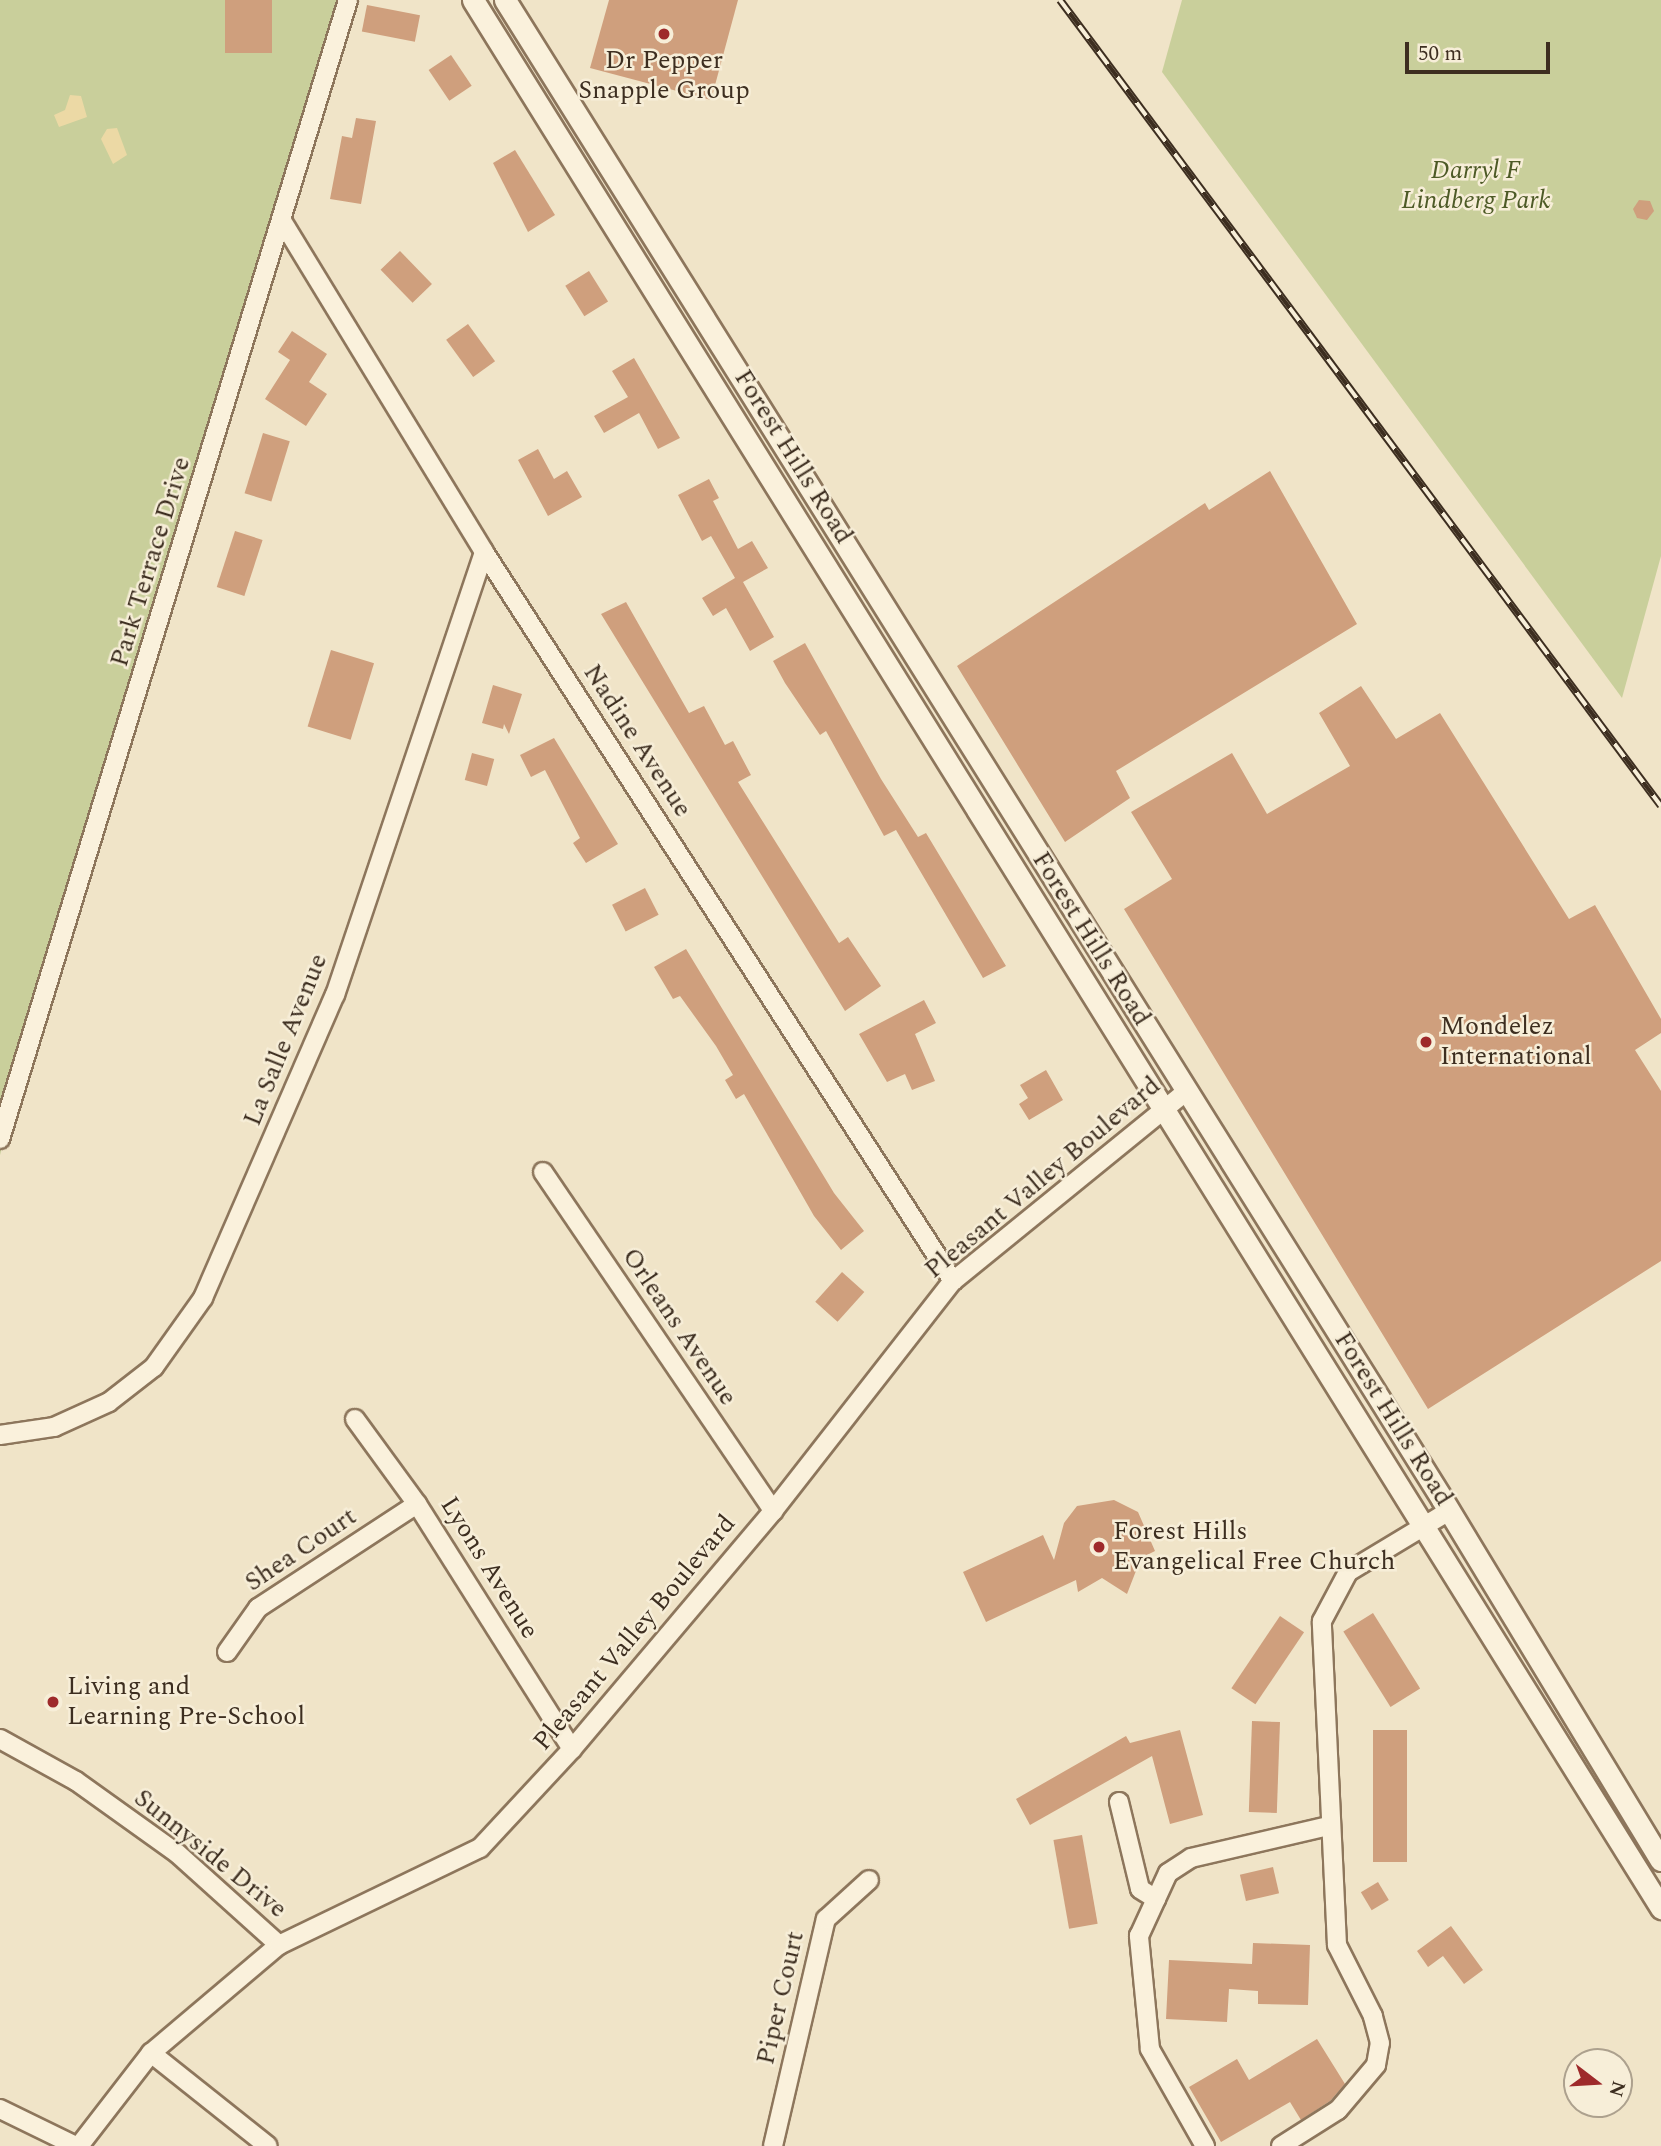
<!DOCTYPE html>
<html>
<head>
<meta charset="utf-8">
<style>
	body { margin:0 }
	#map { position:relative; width:1661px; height:2146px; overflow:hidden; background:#f0e4c8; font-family:Spectral,serif }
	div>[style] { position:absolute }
	.green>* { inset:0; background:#c9cf9b }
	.sand>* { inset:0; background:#ecd9a5 }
	.building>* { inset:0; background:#cf9f7d; transform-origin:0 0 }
	.roads { filter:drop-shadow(2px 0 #8d765c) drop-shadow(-2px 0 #8d765c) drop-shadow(0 2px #8d765c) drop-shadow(0 -2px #8d765c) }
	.minor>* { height:18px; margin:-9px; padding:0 9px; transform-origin:9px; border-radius:9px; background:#faf1dc }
	.tertiary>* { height:21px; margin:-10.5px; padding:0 10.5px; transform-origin:10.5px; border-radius:10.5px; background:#faf1dc }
	.rail>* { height:8px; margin-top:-4px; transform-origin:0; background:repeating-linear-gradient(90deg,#f7eed8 0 16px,#3d2e20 0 32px); box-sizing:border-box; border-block:2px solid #3d2e20 }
	.dots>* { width:19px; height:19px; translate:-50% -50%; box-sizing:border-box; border:4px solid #f7eed8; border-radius:50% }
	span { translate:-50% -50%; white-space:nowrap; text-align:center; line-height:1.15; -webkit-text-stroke:5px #f7eed8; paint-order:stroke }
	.poi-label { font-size:26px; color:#3d2e20 }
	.left { translate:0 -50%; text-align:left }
	.park-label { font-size:26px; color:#4d5a26; font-style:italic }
	.street-label { font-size:26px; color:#3d2e20 }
	.north { position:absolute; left:1563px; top:2048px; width:70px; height:70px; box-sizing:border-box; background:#f7eed8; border:2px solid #ada18e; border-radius:50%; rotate:107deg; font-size:19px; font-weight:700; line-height:28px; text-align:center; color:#3d2e20 }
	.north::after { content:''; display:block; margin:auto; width:24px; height:32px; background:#9e2a2b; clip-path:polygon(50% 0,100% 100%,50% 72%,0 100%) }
	.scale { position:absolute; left:1405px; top:42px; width:145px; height:32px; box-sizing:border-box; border:4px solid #3d2e20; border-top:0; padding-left:9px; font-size:21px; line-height:24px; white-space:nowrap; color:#3d2e20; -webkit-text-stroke:5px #f7eed8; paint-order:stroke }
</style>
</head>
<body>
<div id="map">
	<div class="green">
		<i style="clip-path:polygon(0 0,343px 0,0 1155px)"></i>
		<i style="clip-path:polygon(1182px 0,1661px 0,1661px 556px,1622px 698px,1162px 72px)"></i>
	</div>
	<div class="sand">
		<i style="clip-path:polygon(70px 95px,81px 96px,87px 117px,59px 127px,54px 115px,65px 110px)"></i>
		<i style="clip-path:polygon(117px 128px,127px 155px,113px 164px,101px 139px,107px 129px)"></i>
	</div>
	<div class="building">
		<i style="left:225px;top:0;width:47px;height:53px"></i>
		<i style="clip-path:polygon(609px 0,738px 0,711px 100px,590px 68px)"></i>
		<i style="left:367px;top:5px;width:54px;height:27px;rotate:11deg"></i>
		<i style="left:451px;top:55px;width:37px;height:27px;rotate:56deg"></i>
		<i style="clip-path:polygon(356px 118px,376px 121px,361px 204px,330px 199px,342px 136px,352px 138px)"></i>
		<i style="clip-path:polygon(515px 150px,555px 215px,528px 232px,493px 163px)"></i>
		<i style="clip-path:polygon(1639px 200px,1650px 201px,1654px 211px,1647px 220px,1637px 218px,1633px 209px)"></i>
		<i style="left:400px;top:251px;width:46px;height:27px;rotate:46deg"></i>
		<i style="left:589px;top:271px;width:36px;height:28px;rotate:58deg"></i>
		<i style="left:468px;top:324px;width:46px;height:27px;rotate:54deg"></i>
		<i style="clip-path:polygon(292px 331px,327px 354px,309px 382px,327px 394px,306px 426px,265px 399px,290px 360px,278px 352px)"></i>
		<i style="clip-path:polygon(634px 358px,680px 438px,658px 449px,639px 413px,604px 433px,594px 416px,628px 397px,612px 371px)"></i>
		<i style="left:263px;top:433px;width:28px;height:63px;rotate:17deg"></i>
		<i style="clip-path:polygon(538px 449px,554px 479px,567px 471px,582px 497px,548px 516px,518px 460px)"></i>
		<i style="clip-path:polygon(1270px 471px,1357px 624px,1116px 771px,1130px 798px,1065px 842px,957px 666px,1205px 503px,1209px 510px)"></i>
		<i style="clip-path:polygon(709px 479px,719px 498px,713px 501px,738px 549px,752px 541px,768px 568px,743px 582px,774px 637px,750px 651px,726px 608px,713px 616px,702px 598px,735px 578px,711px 536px,702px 541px,678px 495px)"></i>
		<i style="left:235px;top:531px;width:29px;height:59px;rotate:18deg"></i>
		<i style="clip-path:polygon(626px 602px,689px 713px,704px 706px,725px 745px,733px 741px,751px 775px,738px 782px,839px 943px,848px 937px,881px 986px,845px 1011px,601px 614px)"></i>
		<i style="clip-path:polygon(805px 643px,881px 779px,918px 837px,926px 833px,1006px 966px,983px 978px,896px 830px,884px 836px,826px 731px,820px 735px,785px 683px,773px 661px)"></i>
		<i style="left:331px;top:650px;width:45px;height:80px;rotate:17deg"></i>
		<i style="clip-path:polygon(493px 685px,522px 694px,509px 734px,504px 724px,503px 729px,482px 723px)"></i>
		<i style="clip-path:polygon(1361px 686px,1396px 739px,1440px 713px,1569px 919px,1595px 905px,1661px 1019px,1661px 1033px,1635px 1050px,1661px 1091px,1661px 1261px,1428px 1409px,1124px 909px,1172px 879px,1131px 812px,1232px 753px,1267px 814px,1350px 766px,1319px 713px)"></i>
		<i style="clip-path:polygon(554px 738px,618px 844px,586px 863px,573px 843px,580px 838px,545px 770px,531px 777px,520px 755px)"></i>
		<i style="left:472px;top:753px;width:23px;height:28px;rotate:15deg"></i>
		<i style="left:645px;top:888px;width:30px;height:37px;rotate:63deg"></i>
		<i style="clip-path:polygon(686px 949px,834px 1193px,864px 1231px,841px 1250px,814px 1216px,744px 1094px,736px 1099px,725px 1080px,733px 1075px,716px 1046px,680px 996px,673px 999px,654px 967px)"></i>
		<i style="clip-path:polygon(924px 1000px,936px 1023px,915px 1034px,935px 1081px,912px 1090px,905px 1074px,887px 1082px,859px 1034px)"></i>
		<i style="clip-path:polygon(1046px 1070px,1063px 1100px,1029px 1120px,1019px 1104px,1028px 1098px,1020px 1085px)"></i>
		<i style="left:842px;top:1272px;width:30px;height:40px;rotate:42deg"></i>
		<i style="clip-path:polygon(1114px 1500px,1138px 1512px,1155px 1551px,1141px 1558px,1127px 1594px,1102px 1578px,1078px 1592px,1076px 1580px,986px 1622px,963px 1572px,1043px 1535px,1054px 1560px,1064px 1523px,1077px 1506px)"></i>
		<i style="left:1373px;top:1613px;width:89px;height:35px;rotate:58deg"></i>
		<i style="left:1280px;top:1616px;width:29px;height:87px;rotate:34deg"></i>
		<i style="left:1252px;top:1721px;width:28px;height:91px;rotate:2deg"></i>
		<i style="clip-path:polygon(1180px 1730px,1203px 1815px,1170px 1824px,1152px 1756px,1030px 1825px,1016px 1799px,1126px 1736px,1130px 1743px)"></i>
		<i style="left:1373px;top:1730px;width:34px;height:132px"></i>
		<i style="left:1082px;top:1835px;width:90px;height:29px;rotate:80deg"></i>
		<i style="left:1273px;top:1867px;width:27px;height:34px;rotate:77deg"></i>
		<i style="left:1378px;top:1882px;width:21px;height:20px;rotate:59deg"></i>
		<i style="clip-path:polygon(1451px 1926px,1483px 1970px,1464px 1984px,1443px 1956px,1428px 1967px,1417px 1951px)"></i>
		<i style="clip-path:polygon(1253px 1943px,1310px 1945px,1308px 2005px,1258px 2004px,1258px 1991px,1229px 1989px,1227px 2022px,1166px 2019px,1169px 1960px,1252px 1964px)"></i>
		<i style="clip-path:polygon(1317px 2039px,1345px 2084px,1330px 2101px,1301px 2120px,1290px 2102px,1221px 2142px,1189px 2087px,1237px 2059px,1249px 2080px)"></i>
	</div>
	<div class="roads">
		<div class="minor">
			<i style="left:284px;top:224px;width:384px;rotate:58.6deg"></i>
			<i style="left:484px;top:552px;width:867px;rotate:57.24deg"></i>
			<i style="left:0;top:1139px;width:1191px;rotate:-73.01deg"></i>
			<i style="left:543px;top:1172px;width:410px;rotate:55.8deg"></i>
			<i style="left:355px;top:1419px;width:105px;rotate:53.9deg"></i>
			<i style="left:417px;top:1504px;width:290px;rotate:57.7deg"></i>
			<i style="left:0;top:1435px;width:55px;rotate:-8.4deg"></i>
			<i style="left:54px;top:1427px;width:60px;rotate:-24.4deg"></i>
			<i style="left:109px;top:1402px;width:57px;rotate:-37.9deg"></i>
			<i style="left:154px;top:1367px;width:85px;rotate:-54.6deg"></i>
			<i style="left:203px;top:1298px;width:331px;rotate:-66.5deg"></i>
			<i style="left:335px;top:995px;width:467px;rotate:-71.4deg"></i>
			<i style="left:227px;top:1652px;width:54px;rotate:-54.8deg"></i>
			<i style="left:258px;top:1608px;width:190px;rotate:-33.2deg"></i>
			<i style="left:0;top:1739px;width:87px;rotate:28.9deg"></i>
			<i style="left:76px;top:1781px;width:125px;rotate:35.6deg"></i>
			<i style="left:178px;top:1854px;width:136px;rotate:42deg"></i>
			<i style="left:1119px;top:1802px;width:89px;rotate:76.4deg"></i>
			<i style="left:1140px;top:1889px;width:19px;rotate:32deg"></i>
			<i style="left:151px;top:2053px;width:149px;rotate:38.5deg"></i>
			<i style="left:0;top:2109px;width:85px;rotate:26deg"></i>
			<i style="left:79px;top:2146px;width:118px;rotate:-52.3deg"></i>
			<i style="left:151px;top:2053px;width:167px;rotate:-40.2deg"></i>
			<i style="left:279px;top:1945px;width:223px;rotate:-25.8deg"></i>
			<i style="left:480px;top:1848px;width:135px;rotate:-47.1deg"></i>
			<i style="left:572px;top:1749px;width:312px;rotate:-49.8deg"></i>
			<i style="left:773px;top:1511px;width:292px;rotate:-52deg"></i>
			<i style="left:953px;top:1281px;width:298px;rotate:-39.1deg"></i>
			<i style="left:773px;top:2146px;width:233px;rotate:-76.9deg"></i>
			<i style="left:826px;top:1919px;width:58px;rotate:-42.2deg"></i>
			<i style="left:1205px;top:2146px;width:112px;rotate:-119.6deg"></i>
			<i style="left:1150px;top:2049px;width:114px;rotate:-95.6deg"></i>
			<i style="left:1139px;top:1936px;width:69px;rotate:-65.3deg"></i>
			<i style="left:1168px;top:1873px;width:27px;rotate:-33deg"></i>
			<i style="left:1191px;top:1858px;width:142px;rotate:-13.1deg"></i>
			<i style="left:1281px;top:2146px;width:67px;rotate:-32.3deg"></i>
			<i style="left:1338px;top:2110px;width:59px;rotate:-49.8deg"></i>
			<i style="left:1376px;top:2065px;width:22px;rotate:-80deg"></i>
			<i style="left:1380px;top:2043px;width:28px;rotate:-105deg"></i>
			<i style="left:1373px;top:2016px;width:80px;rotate:-116.9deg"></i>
			<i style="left:1337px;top:1945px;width:324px;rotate:-92.7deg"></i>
			<i style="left:1322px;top:1621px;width:55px;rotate:-62deg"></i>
			<i style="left:1348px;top:1572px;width:118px;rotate:-31.1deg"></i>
		</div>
		<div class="tertiary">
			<i style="left:473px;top:0;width:2248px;rotate:58.09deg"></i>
			<i style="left:505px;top:0;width:1768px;rotate:57.99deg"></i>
			<i style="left:1442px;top:1499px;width:422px;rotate:58.8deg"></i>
		</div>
	</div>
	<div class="rail">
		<i style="left:1060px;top:0;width:1005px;rotate:53.29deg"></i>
	</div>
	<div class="dots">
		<i style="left:664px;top:34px;background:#9e2a2b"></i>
		<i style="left:1426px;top:1042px;background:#9e2a2b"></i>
		<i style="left:1099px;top:1547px;background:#9e2a2b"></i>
		<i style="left:53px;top:1702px;background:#9e2a2b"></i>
	</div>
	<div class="poi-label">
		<span style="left:664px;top:76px">Dr Pepper<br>Snapple Group</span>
		<span class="left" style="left:1440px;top:1042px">Mondelez<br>International</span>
		<span class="left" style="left:1113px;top:1547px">Forest Hills<br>Evangelical Free Church</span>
		<span class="left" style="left:67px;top:1702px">Living and<br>Learning Pre-School</span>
	</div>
	<div class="park-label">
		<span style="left:1476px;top:186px">Darryl F<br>Lindberg Park</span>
	</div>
	<div class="street-label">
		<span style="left:793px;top:457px;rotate:58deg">Forest Hills Road</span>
		<span style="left:151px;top:562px;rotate:-73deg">Park Terrace Drive</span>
		<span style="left:637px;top:741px;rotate:57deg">Nadine Avenue</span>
		<span style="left:1091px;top:939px;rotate:58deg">Forest Hills Road</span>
		<span style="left:286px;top:1040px;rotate:-68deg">La Salle Avenue</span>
		<span style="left:1043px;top:1178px;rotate:-40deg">Pleasant Valley Boulevard</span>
		<span style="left:679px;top:1327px;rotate:56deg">Orleans Avenue</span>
		<span style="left:1393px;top:1419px;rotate:58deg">Forest Hills Road</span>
		<span style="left:301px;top:1550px;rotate:-34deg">Shea Court</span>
		<span style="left:489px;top:1568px;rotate:58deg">Lyons Avenue</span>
		<span style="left:635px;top:1633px;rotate:-50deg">Pleasant Valley Boulevard</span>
		<span style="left:210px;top:1854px;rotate:39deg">Sunnyside Drive</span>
		<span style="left:781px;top:1998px;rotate:-77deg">Piper Court</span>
	</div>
	<div class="north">N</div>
	<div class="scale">50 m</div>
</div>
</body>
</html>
